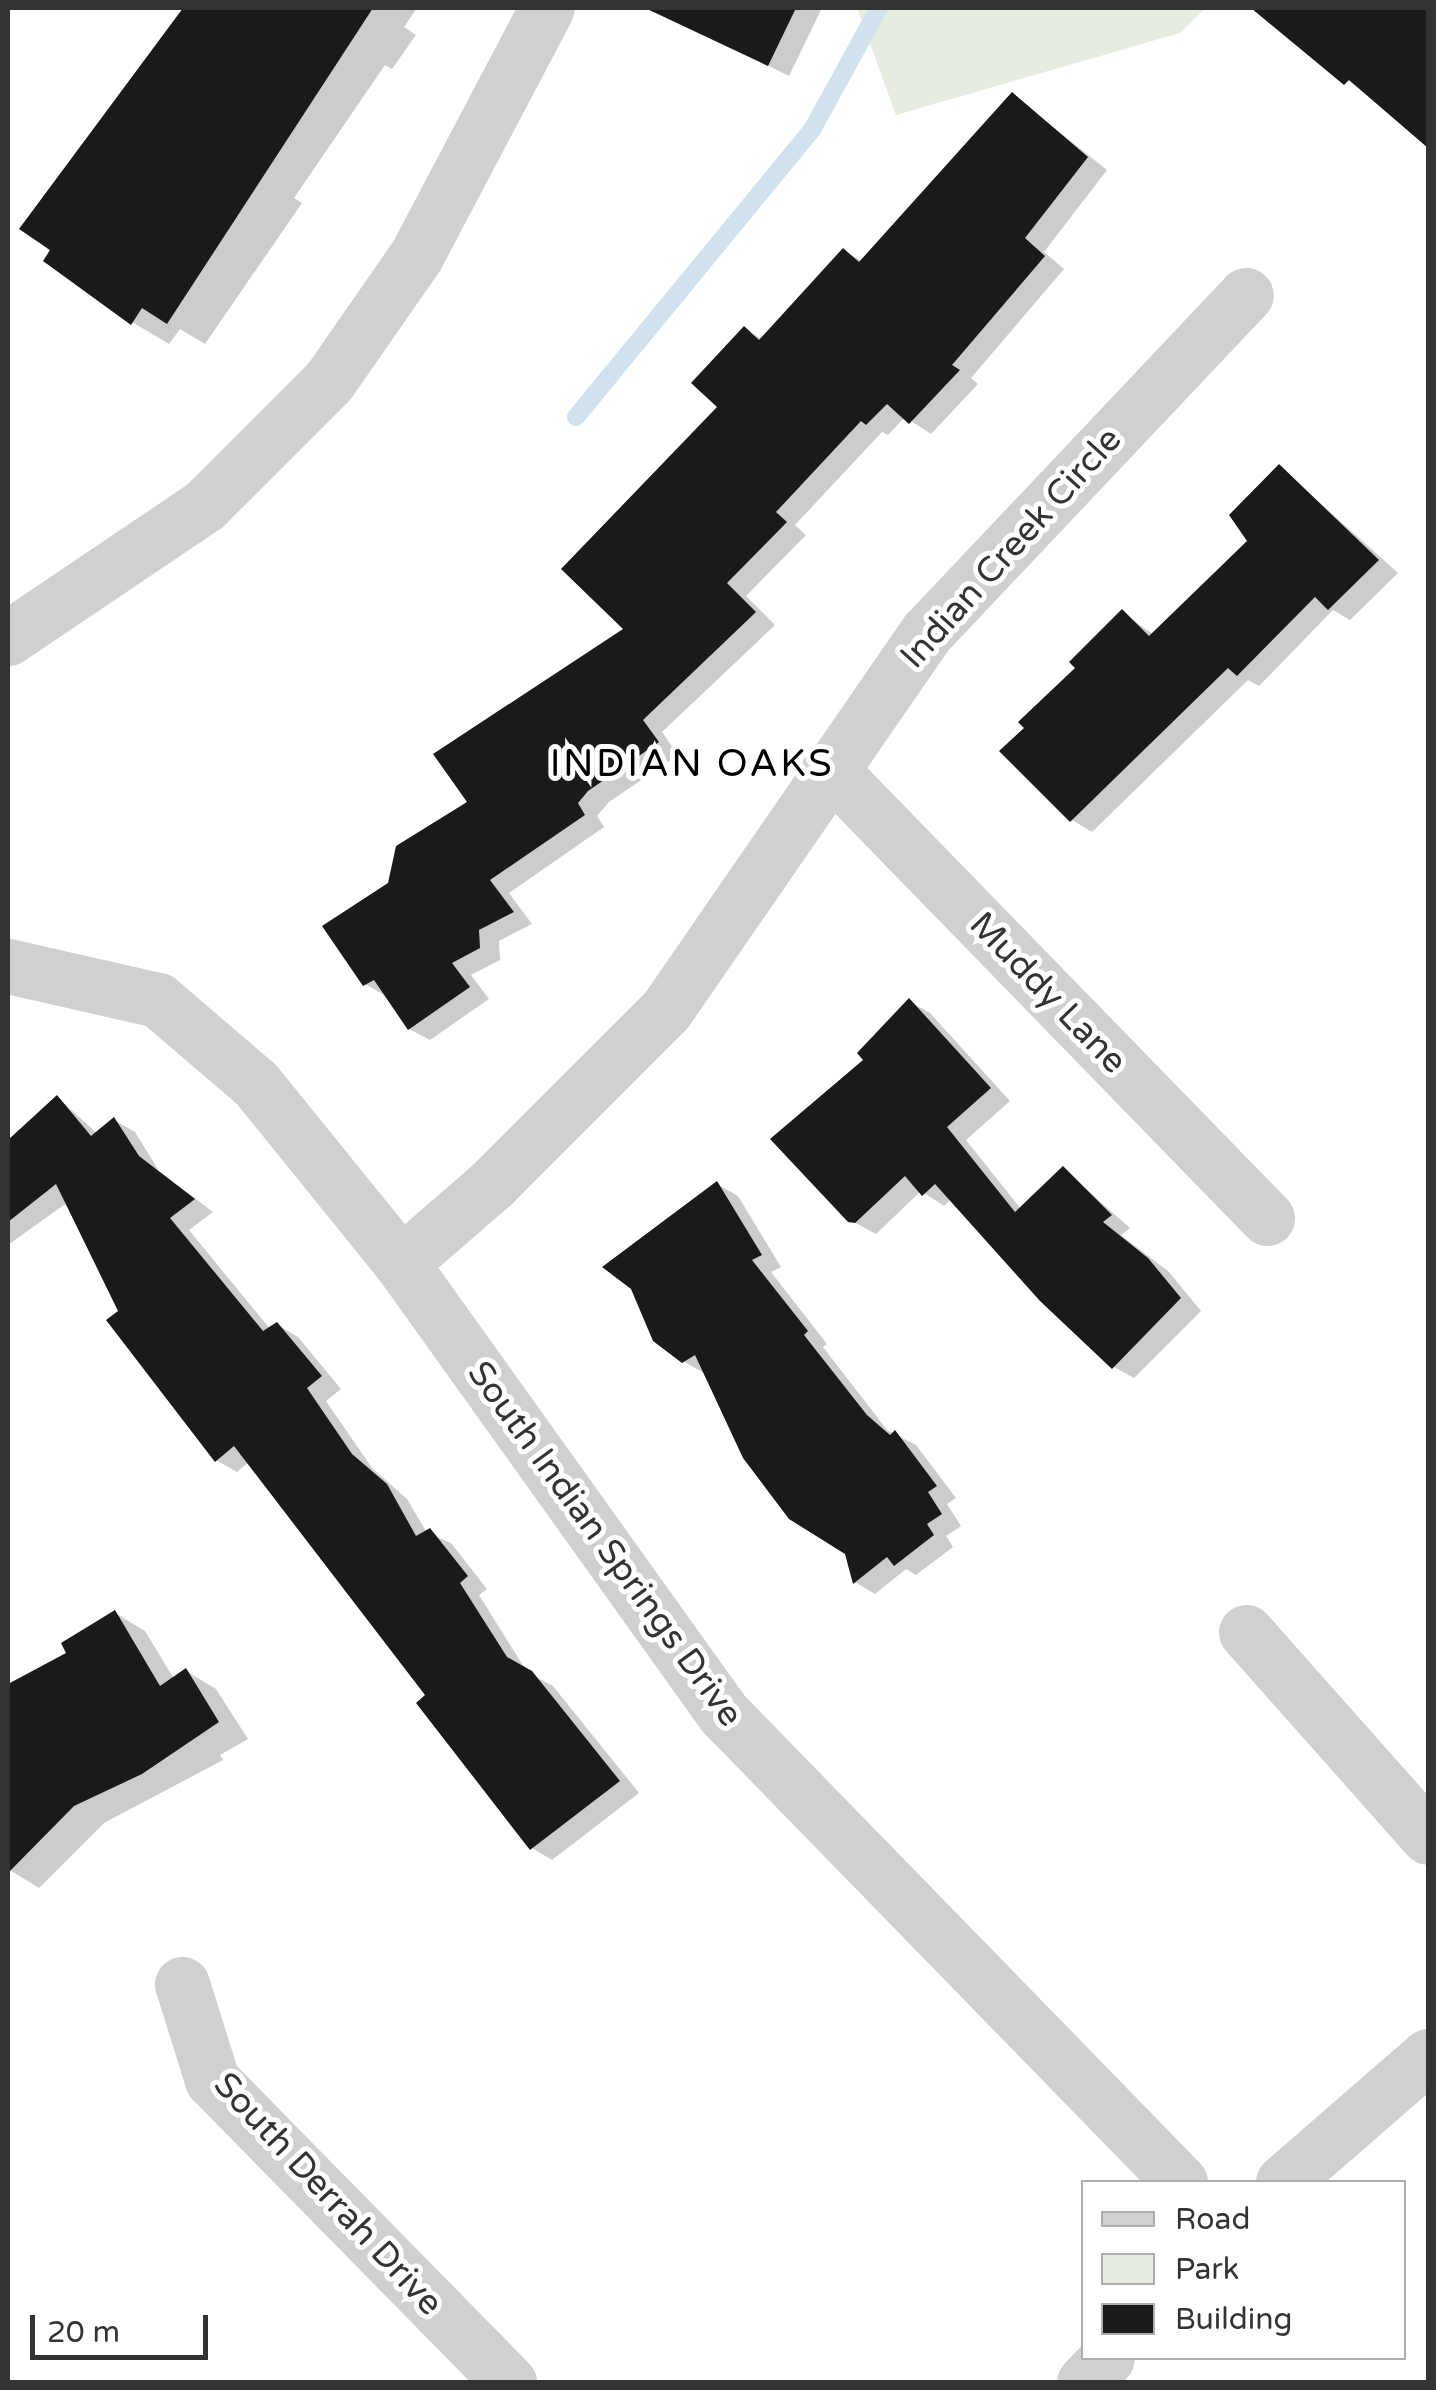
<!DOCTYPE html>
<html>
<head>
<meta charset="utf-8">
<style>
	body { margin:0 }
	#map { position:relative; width:1436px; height:2390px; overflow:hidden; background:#fff; font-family:"Varela Round",sans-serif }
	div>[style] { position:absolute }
	.green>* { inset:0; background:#e6ecdf }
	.shadow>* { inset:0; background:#0003 }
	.stream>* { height:18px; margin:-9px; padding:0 9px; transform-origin:9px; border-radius:9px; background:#cfe2ee }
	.building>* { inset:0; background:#1a1a1a }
	.minor>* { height:55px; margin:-27.5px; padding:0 27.5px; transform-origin:27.5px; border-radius:27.5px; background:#d0d0d0 }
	span { translate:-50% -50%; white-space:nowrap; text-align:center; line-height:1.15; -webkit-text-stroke:10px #fff; paint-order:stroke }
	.street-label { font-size:35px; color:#333 }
	.neighbourhood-label { font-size:38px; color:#000; letter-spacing:2.5px }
	.frame { position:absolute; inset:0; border:10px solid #333; pointer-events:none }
	.legend { position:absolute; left:1081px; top:2180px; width:325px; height:180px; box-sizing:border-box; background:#fff; border:2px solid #adadad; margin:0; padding:12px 18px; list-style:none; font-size:30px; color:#333 }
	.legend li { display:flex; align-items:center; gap:20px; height:50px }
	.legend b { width:50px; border:2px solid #adadad }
	.scale { position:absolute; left:30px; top:2315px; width:178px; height:45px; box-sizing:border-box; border:5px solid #333; border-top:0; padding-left:12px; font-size:30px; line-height:35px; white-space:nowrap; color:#333; -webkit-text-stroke:8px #fff; paint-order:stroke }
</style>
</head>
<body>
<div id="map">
	<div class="green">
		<i style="clip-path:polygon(857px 8px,1205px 8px,1180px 33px,896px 115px)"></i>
	</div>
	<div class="shadow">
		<i style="clip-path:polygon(184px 8px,417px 8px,404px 27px,416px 35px,392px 69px,385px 65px,294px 198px,302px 203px,205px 344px,180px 329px,169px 344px,132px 322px,23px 228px)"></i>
		<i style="clip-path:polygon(694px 8px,822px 8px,789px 76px,686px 25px)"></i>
		<i style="clip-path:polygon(1294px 8px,1428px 8px,1428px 141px,1278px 27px)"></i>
		<i style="clip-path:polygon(1013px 95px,1107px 170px,1044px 252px,1064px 269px,971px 378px,978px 384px,931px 434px,905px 417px,888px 435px,882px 432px,795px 525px,806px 535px,746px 596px,775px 625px,662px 732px,678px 755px,609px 802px,597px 816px,604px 827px,509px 893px,532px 924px,499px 941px,500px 960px,471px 975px,489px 999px,430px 1040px,409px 1029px,386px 996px,365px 984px,390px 884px,627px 630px,721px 407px,744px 329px,762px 339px,844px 251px,863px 262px)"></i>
		<i style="clip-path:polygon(1280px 467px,1398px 573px,1350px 620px,1333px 610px,1259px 686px,1248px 680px,1092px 832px,1072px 820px,1027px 728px,1122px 612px,1154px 635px,1251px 541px)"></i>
		<i style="clip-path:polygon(909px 1001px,930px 1013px,1010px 1101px,966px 1140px,1021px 1209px,1063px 1169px,1130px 1228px,1121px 1235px,1169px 1272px,1201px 1311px,1134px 1378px,1114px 1367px,952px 1198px,944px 1206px,921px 1191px,876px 1234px,850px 1220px,867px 1060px)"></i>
		<i style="clip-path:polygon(58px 1098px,98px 1134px,114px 1120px,135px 1132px,159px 1171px,213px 1212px,189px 1230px,271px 1330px,278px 1325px,298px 1337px,341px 1389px,326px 1401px,372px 1468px,407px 1499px,427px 1533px,451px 1543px,487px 1589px,479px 1595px,527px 1672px,553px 1686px,639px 1793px,552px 1860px,532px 1848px,429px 1696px,249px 1462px,237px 1472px,216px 1460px,121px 1311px,68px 1202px,8px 1245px,8px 1142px)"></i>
		<i style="clip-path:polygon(717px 1184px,738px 1196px,781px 1267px,771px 1272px,827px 1344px,823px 1347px,887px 1430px,916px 1445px,956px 1498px,947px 1504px,961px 1526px,946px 1536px,953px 1547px,916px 1575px,906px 1569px,875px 1594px,855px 1582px,848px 1552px,704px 1373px,683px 1361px)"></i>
		<i style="clip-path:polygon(115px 1613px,145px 1631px,174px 1679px,186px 1671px,216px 1689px,248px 1739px,220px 1755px,223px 1760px,104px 1823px,39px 1888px,8px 1869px,8px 1687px,70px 1653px)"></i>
	</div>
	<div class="stream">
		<i style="left:576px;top:417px;width:374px;rotate:-50.6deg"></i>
		<i style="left:813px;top:128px;width:137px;rotate:-61.2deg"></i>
	</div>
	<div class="building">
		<i style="clip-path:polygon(183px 8px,373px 8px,167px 324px,142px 308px,131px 325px,43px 261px,50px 250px,19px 229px)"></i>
		<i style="clip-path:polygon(645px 8px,796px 8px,768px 66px)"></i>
		<i style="clip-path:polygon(1251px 8px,1428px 8px,1428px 148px,1349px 80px,1344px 85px)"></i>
		<i style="clip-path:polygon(1012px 92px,1088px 157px,1025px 238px,1045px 256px,952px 365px,960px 370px,909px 424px,887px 404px,866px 425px,861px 421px,776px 512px,787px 522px,727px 583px,756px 612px,643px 720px,659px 742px,588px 791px,578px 803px,585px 815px,490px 880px,514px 912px,479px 930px,480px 948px,452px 963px,470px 987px,408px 1030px,374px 980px,363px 986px,322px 926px,388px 883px,396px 846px,467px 802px,433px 754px,623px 629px,561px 569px,717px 407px,691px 383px,744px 326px,759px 340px,843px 248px,859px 262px)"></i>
		<i style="clip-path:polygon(1279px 464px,1379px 560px,1328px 610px,1315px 597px,1237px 676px,1228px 668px,1070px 822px,999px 751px,1024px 728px,1018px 722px,1075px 668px,1069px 662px,1122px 609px,1149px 636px,1247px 541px,1229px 515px)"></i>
		<i style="clip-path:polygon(909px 998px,991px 1088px,947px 1127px,1015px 1212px,1063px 1166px,1112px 1215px,1103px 1222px,1148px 1258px,1181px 1298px,1112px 1369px,1040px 1301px,935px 1184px,922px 1196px,905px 1176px,855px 1223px,848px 1222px,770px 1139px,863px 1060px,857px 1053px)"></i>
		<i style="clip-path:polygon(57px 1095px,91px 1136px,114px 1117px,139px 1156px,195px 1199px,170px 1218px,263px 1331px,277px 1322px,322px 1376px,307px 1388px,352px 1454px,387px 1484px,416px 1536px,430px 1528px,468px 1576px,460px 1583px,507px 1657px,532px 1671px,620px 1781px,530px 1850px,416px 1703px,425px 1695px,234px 1446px,215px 1462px,106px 1320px,118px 1311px,56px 1184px,8px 1222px,8px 1140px)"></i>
		<i style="clip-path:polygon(717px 1181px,762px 1255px,752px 1260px,808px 1331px,804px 1335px,867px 1415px,890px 1435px,895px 1430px,937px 1486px,928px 1492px,942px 1514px,927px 1524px,934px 1535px,894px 1566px,887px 1557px,853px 1584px,845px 1554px,789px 1519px,743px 1458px,695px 1355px,682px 1363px,653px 1341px,631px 1289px,602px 1267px)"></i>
		<i style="clip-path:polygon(115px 1610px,160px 1686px,186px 1668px,219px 1722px,142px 1774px,74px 1806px,8px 1873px,8px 1684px,66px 1653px,61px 1643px)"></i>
	</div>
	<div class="minor">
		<i style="left:8px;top:638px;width:238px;rotate:-34deg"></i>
		<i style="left:205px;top:505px;width:175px;rotate:-45deg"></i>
		<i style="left:329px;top:381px;width:152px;rotate:-55.2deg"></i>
		<i style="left:416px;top:256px;width:280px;rotate:-62.2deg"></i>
		<i style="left:829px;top:768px;width:628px;rotate:45.77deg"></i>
		<i style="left:8px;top:966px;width:154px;rotate:12.8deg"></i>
		<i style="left:158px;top:1000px;width:129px;rotate:40.6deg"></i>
		<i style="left:256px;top:1084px;width:230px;rotate:51deg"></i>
		<i style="left:401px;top:1263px;width:553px;rotate:54.41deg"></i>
		<i style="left:723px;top:1713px;width:655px;rotate:45.74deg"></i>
		<i style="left:401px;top:1263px;width:119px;rotate:-40.9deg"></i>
		<i style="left:491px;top:1185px;width:247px;rotate:-45deg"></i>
		<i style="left:666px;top:1010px;width:459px;rotate:-55.4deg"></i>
		<i style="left:927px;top:632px;width:464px;rotate:-46.6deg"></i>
		<i style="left:1246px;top:1632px;width:274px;rotate:48.4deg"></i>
		<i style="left:182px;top:1984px;width:101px;rotate:72.6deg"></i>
		<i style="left:212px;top:2080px;width:424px;rotate:45.5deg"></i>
		<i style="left:1283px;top:2182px;width:192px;rotate:-41deg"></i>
		<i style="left:1084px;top:2382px;width:33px;rotate:-46deg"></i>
	</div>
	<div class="street-label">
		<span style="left:1011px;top:548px;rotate:-48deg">Indian Creek Circle</span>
		<span style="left:1048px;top:993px;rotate:46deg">Muddy Lane</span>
		<span style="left:605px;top:1544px;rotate:54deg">South Indian Springs Drive</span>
		<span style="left:328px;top:2194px;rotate:47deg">South Derrah Drive</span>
	</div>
	<div class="neighbourhood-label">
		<span style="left:692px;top:765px">INDIAN OAKS</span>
	</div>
	<div class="frame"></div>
	<ul class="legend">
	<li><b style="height:12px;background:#d0d0d0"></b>Road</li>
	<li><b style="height:28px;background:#e6ecdf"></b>Park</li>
	<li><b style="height:28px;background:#1a1a1a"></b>Building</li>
	</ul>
	<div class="scale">20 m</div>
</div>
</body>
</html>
